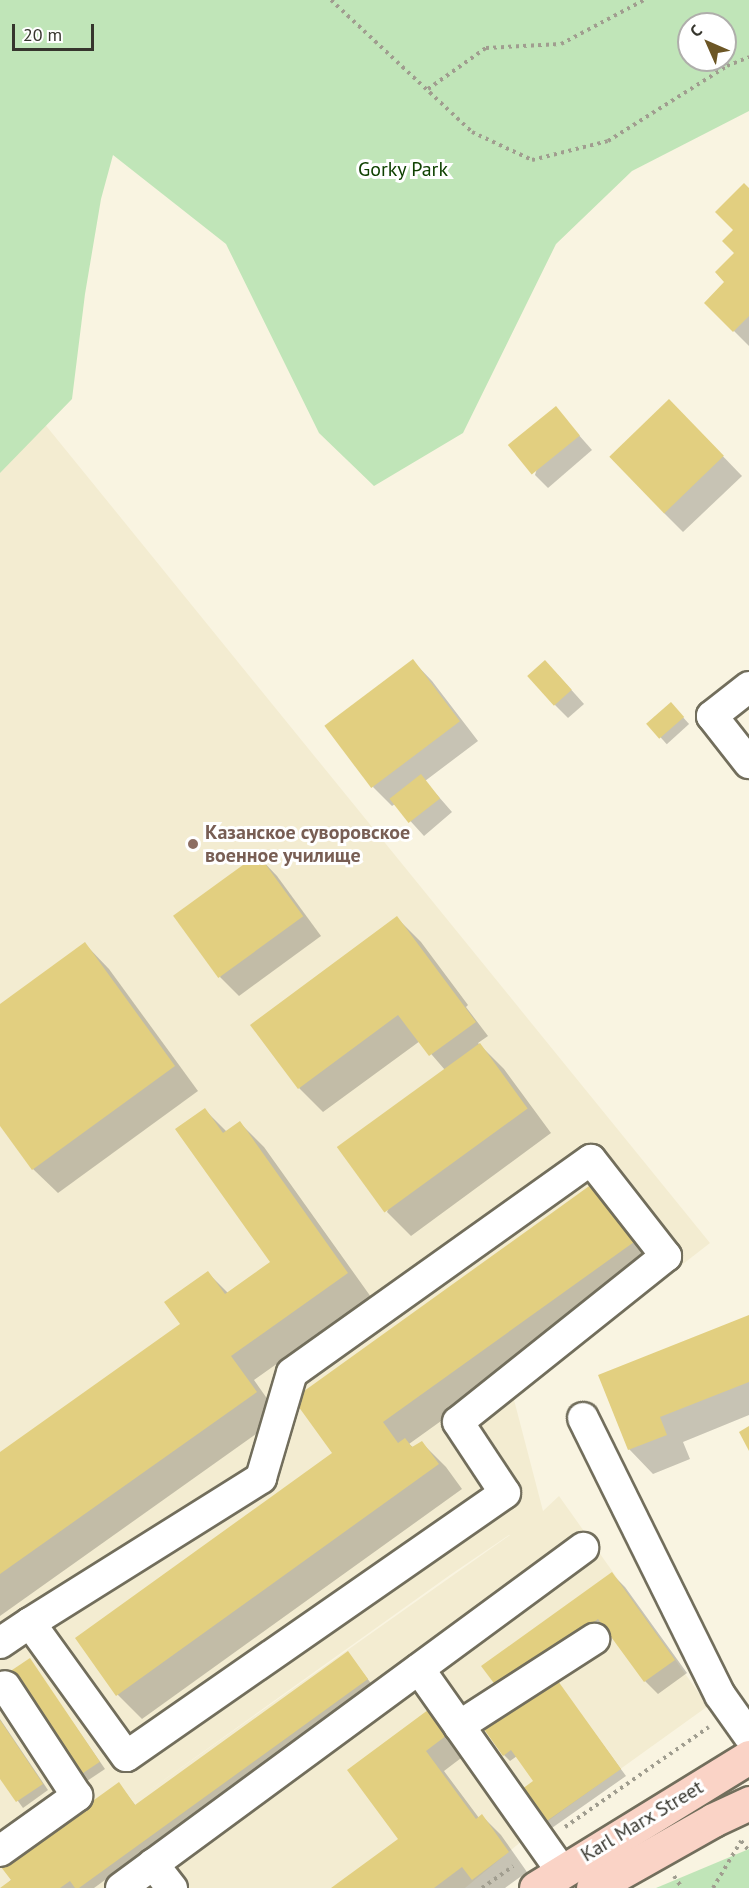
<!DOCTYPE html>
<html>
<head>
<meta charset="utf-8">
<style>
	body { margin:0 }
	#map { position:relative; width:749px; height:1888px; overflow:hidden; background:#f9f4e1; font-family:"PT Sans",sans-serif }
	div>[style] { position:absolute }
	.built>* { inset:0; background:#f3ecd1 }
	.green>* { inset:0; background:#c0e5b8 }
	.shadow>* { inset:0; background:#0003; transform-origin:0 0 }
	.building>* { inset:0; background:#e2cf80; transform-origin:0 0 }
	.path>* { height:4px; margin-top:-2px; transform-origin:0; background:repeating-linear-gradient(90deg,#a09d8f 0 3px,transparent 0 7.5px) }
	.roads { filter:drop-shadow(2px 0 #726e5c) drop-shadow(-2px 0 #726e5c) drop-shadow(0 2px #726e5c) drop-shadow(0 -2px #726e5c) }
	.minor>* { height:30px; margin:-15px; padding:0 15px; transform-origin:15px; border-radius:15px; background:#fff }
	.major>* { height:33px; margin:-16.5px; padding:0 16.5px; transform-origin:16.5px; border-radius:16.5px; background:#fad3c6 }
	.dots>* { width:16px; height:16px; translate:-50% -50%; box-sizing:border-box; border:3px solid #fff; border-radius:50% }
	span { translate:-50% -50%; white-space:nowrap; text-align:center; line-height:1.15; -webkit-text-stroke:6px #fff; paint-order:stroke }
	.park-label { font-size:20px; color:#0f4101 }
	.education-label { font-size:20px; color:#785e54; font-weight:700 }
	.left { translate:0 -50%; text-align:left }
	.street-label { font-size:20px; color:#36352d }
	.north { position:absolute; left:677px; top:12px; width:60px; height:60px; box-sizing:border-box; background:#fff; border:2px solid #afaeab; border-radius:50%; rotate:315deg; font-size:16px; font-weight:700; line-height:24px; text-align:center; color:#36352d }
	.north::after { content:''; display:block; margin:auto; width:21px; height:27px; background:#6c5625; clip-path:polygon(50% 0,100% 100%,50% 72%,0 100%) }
	.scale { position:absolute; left:12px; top:24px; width:82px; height:27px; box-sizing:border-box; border:3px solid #36352d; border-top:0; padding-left:8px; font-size:18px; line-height:21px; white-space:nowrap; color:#36352d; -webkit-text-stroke:4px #fff; paint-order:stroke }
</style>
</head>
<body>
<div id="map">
	<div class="built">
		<i style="clip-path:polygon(evenodd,39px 417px,710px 1243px,513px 1396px,543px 1511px,559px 1496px,708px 1706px,534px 1831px,465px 1888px,0 1888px,0 445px,39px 417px,509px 1535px,510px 1535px,140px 1797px,450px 1575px,509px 1535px)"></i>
	</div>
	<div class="green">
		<i style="clip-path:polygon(evenodd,0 0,749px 0,749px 111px,632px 171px,556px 244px,463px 433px,374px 486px,319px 433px,226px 244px,113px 155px,101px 199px,85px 294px,72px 399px,0 473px,0 0,689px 24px,725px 24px,725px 60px,689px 60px,689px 24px)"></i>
		<i style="clip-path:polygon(749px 1849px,749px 1888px,656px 1888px)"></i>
	</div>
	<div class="shadow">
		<i style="clip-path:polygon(749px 190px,749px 346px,706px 303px,727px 282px,736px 253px,735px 230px)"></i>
		<i style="clip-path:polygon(555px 408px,592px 450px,548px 488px,535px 475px)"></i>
		<i style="clip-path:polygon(688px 420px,742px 476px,683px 532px,664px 513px)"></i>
		<i style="clip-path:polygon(413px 661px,432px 681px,478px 741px,425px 781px,452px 812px,424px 836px,395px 804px,392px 806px,373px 787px)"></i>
		<i style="clip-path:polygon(558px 675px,584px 704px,568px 718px,555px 705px)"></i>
		<i style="left:671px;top:704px;width:27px;height:30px;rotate:48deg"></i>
		<i style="clip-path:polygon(258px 856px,277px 876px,321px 936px,239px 996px,220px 977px)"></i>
		<i style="clip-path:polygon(397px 918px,421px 942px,468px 1005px,466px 1007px,488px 1036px,478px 1043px,504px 1069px,551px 1133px,411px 1236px,387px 1212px,445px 1070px,420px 1041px,323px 1112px,299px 1088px)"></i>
		<i style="clip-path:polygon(85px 944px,109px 969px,198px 1091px,58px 1193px,33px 1169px,0 1123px,0 1006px)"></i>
		<i style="clip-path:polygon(205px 1110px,227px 1132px,240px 1123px,264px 1147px,371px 1297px,254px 1380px,280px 1417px,0 1616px,0 1454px,183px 1324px,208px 1273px,228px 1293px,272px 1263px)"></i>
		<i style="clip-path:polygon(592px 1186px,657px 1266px,409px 1444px,414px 1448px,422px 1443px,446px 1467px,462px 1489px,142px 1719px,118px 1695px,77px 1639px,334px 1454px)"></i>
		<i style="clip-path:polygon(749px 1317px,749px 1415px,683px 1442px,690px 1459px,653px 1474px,629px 1449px)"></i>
		<i style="clip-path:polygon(612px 1574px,625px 1587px,687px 1673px,658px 1694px,645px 1681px,610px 1633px,552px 1675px,626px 1776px,549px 1830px,520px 1792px,535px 1781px,517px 1756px,510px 1761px,504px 1755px,483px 1726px,514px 1704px,483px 1666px)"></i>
		<i style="clip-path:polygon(348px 1653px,373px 1686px,94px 1888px,2px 1888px,119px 1784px,136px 1806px)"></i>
		<i style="clip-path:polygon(29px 1659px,105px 1769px,84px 1783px)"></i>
		<i style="clip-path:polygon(432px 1709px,469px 1752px,444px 1771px,479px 1818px,482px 1816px,501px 1835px,527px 1872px,505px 1888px,334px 1888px,400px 1839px)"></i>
		<i style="clip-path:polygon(0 1719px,48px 1790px,23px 1808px,0 1776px)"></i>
	</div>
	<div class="building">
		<i style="clip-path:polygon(744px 183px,749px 188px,749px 316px,733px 332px,704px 303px,724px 282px,715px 272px,734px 253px,722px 241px,733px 230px,715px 212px)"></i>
		<i style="left:669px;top:399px;width:79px;height:83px;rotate:46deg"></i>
		<i style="left:556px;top:406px;width:38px;height:62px;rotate:51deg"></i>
		<i style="left:413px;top:659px;width:78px;height:111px;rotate:53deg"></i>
		<i style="left:545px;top:660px;width:40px;height:24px;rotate:48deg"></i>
		<i style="left:671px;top:702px;width:20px;height:33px;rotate:49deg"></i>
		<i style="left:421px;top:774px;width:31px;height:40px;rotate:52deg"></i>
		<i style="left:258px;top:854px;width:77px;height:105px;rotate:54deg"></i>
		<i style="clip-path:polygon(397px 916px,476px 1022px,429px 1056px,398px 1015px,298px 1089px,250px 1025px)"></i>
		<i style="clip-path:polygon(85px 942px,175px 1066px,32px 1170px,0 1126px,0 1004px)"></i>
		<i style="left:480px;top:1043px;width:81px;height:177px;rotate:54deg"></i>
		<i style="clip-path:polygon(205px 1108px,223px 1133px,240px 1121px,348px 1273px,231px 1356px,257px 1392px,0 1574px,0 1452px,180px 1324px,164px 1302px,208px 1271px,225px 1294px,270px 1262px,175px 1129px)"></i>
		<i style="clip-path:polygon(592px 1184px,634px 1242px,383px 1422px,398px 1443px,405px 1438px,412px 1447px,422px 1441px,439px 1464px,116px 1696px,75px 1638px,332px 1453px,293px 1399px)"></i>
		<i style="clip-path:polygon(749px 1315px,749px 1382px,660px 1417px,667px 1435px,628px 1450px,598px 1375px)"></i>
		<i style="clip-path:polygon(749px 1426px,749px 1451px,739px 1432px)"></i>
		<i style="clip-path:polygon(612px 1572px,675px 1660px,644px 1682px,598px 1619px,499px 1690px,481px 1666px)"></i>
		<i style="clip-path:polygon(348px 1651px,368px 1679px,79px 1888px,75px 1888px,70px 1881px,60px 1888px,0 1888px,11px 1880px,1px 1867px,119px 1782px,135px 1805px)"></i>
		<i style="left:30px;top:1658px;width:125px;height:27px;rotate:56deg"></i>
		<i style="clip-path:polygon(553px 1674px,621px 1769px,541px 1825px,518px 1792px,533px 1781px,511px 1750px,503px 1756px,481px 1725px)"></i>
		<i style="clip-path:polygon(432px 1707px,451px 1732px,426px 1751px,476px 1819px,482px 1814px,509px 1852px,472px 1880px,462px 1867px,434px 1888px,331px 1888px,398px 1839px,347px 1770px)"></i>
		<i style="clip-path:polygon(0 1720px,43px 1784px,16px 1802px,0 1779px)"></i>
	</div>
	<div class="path">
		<i style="left:331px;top:0;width:193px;rotate:43.1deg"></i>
		<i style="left:472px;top:132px;width:66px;rotate:25deg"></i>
		<i style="left:532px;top:160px;width:78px;rotate:-14deg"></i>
		<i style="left:608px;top:141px;width:141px;rotate:-32.2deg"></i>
		<i style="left:727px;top:66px;width:24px;rotate:-22deg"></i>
		<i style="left:428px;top:89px;width:71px;rotate:-35.3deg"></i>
		<i style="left:486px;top:48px;width:75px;rotate:-3.1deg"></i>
		<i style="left:561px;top:44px;width:94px;rotate:-27.9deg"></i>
		<i style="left:565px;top:1827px;width:175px;rotate:-34.8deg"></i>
		<i style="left:741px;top:1841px;width:13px;rotate:51deg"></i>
		<i style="left:674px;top:1876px;width:14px;rotate:56deg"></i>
		<i style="left:482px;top:1888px;width:38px;rotate:-35deg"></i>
		<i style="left:713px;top:1888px;width:55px;rotate:-59.2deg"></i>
	</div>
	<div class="roads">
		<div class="minor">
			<i style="left:749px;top:687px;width:47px;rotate:141.9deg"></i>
			<i style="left:712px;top:716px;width:60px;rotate:51.8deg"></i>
			<i style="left:583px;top:1418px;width:309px;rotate:63.7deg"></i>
			<i style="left:720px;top:1695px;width:50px;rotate:54.7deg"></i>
			<i style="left:0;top:1643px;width:36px;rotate:-34deg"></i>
			<i style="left:30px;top:1623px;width:273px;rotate:-32.1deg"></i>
			<i style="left:261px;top:1478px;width:109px;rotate:-73.6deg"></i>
			<i style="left:292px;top:1373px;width:367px;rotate:-35.5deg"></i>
			<i style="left:591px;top:1160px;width:122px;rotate:52deg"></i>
			<i style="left:666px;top:1256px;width:266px;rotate:141.4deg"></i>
			<i style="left:458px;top:1422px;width:85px;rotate:56.5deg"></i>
			<i style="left:505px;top:1493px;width:461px;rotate:145.2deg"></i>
			<i style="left:126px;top:1756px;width:164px;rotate:-125.8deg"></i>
			<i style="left:419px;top:1669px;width:246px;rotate:54.8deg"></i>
			<i style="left:459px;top:1726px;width:161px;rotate:-32.8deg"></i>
			<i style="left:0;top:1851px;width:95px;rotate:-35.5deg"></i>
			<i style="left:77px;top:1796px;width:131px;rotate:-123.2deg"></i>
			<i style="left:153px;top:1864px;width:31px;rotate:52deg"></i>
			<i style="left:121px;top:1888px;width:574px;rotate:-36.35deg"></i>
		</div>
		<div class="major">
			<i style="left:536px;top:1888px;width:250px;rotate:-31.6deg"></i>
			<i style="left:593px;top:1888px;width:138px;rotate:-29.5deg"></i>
			<i style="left:713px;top:1820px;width:40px;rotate:-25deg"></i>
		</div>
	</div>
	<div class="dots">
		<i style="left:193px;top:844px;background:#8d6e63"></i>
	</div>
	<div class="park-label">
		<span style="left:403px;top:169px">Gorky Park</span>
	</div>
	<div class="education-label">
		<span class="left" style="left:205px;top:844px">Казанское суворовское<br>военное училище</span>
	</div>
	<div class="street-label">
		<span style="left:642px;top:1821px;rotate:-31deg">Karl Marx Street</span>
	</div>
	<div class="north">С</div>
	<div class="scale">20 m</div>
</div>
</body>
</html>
